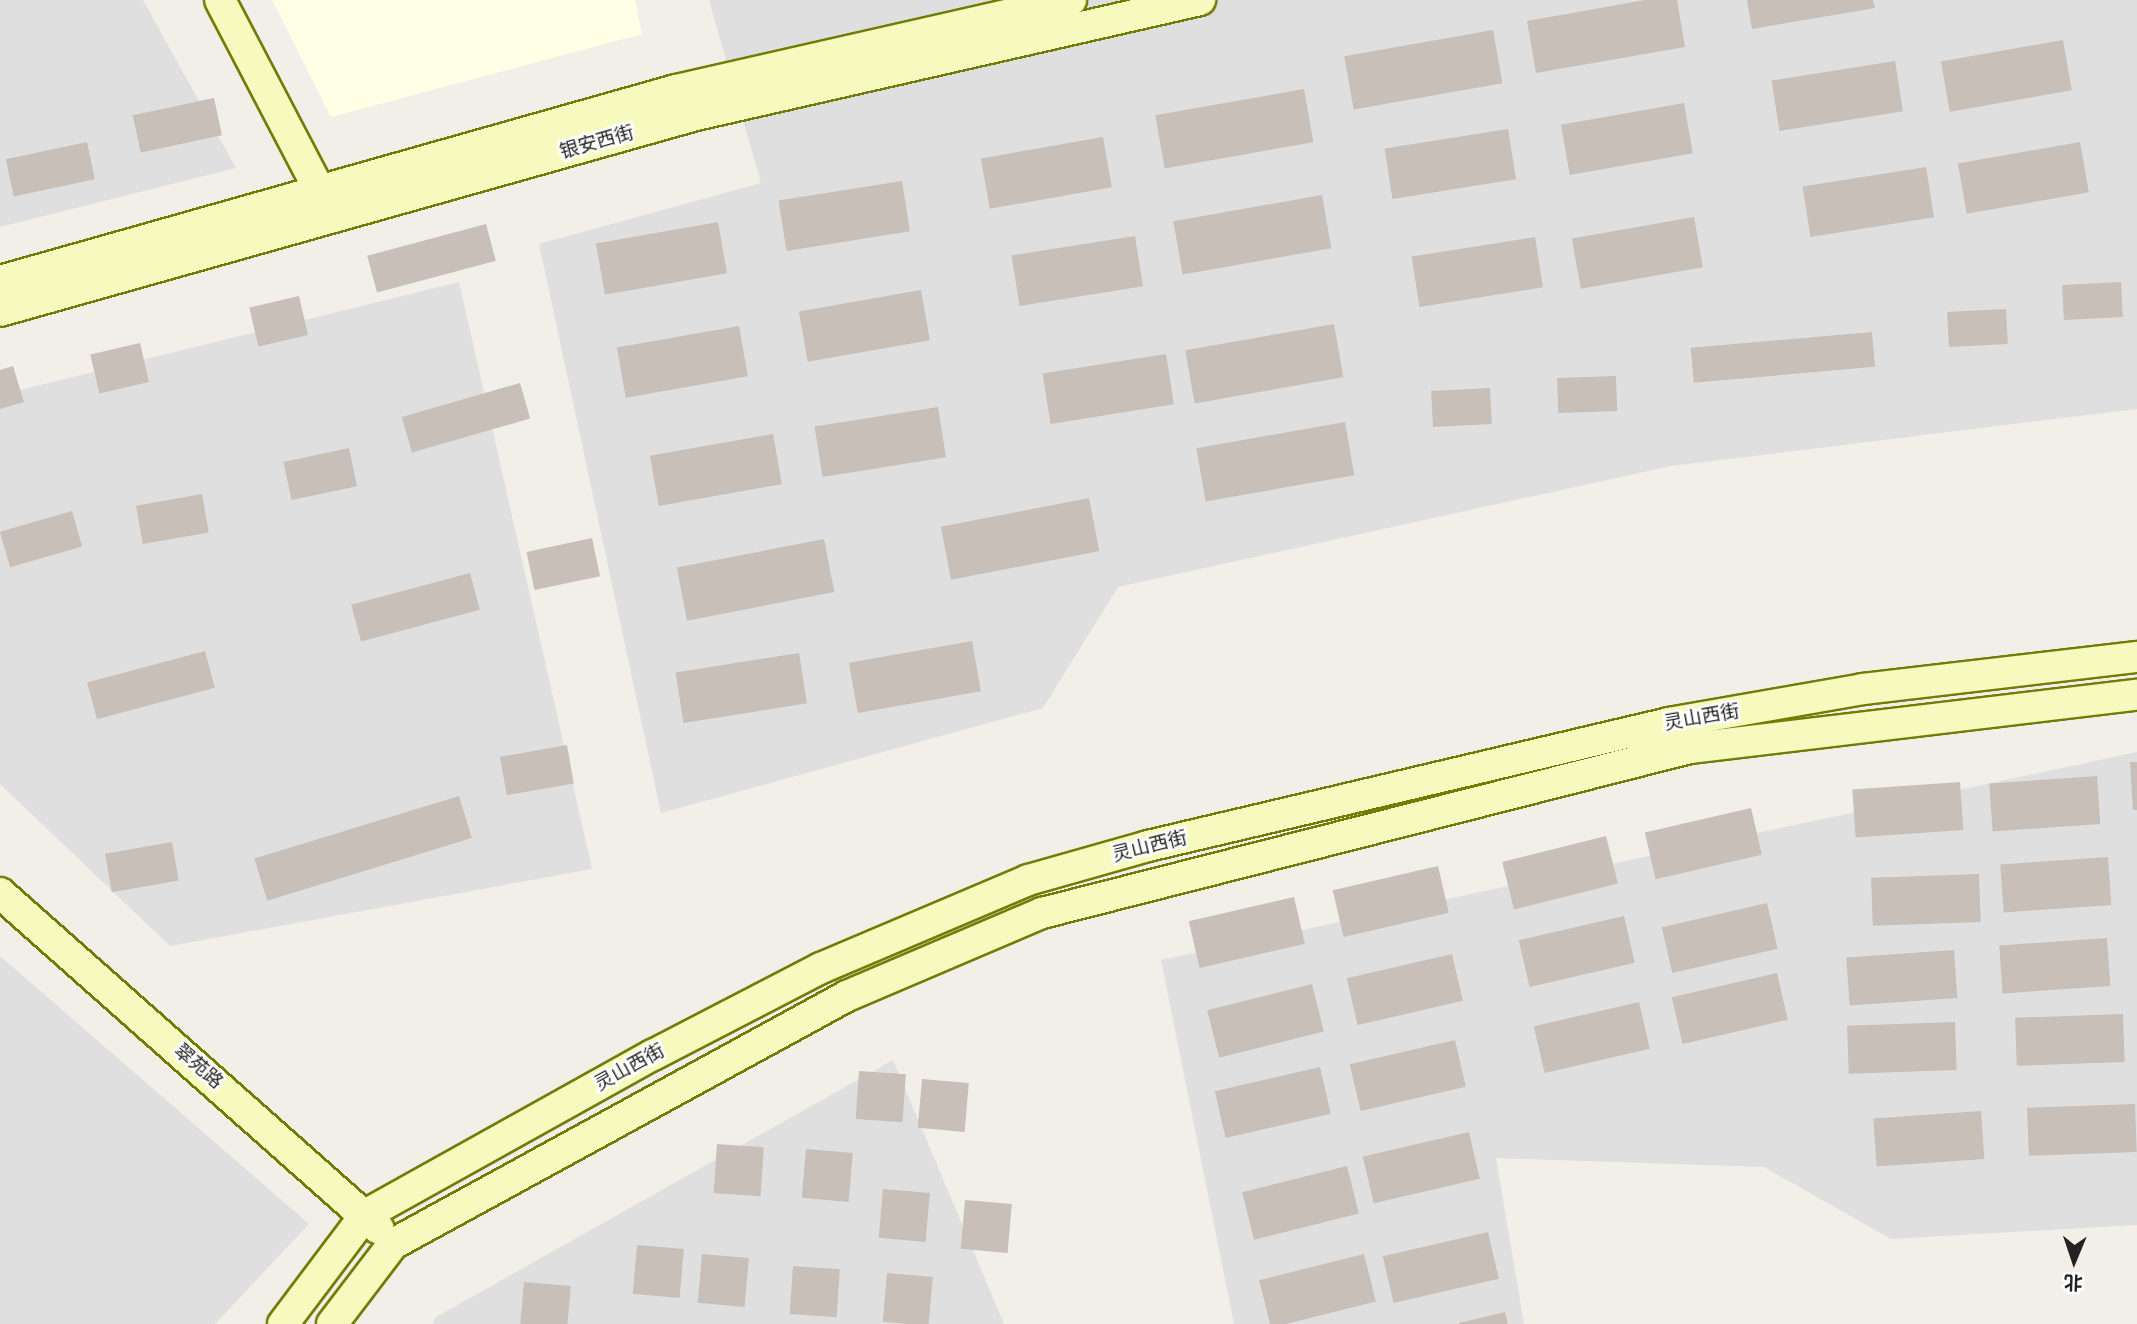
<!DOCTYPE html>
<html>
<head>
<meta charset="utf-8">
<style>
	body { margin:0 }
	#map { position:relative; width:2137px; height:1324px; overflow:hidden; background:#f2efe9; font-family:"Nunito Sans","Noto Sans SC",sans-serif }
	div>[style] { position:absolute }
	.residential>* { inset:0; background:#e0dfdf }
	.education>* { inset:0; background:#ffffe5 }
	.building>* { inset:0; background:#c7bfb8; transform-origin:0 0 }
	.roads { filter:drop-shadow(2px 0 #707d05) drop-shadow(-2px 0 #707d05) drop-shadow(0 2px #707d05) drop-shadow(0 -2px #707d05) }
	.secondary>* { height:30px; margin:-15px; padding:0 15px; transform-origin:15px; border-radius:15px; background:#f7fabf }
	span { translate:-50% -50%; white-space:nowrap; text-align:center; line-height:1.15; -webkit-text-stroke:5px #fff; paint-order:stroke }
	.street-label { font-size:19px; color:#222 }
	.north { position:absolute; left:2039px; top:1226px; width:70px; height:70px; -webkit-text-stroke:5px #fff; paint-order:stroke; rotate:182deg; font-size:19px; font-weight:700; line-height:28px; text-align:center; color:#222 }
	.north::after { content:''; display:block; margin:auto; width:24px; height:32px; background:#222; clip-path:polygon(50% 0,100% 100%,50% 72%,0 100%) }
</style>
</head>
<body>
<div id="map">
	<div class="residential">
		<i style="clip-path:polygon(0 0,143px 0,236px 168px,0 227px)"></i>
		<i style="clip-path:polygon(709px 0,2137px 0,2137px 409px,1671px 466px,1118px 587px,1043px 708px,661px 813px,539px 244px,761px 183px)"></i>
		<i style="clip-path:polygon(459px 282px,592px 869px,170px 946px,0 784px,0 395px)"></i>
		<i style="clip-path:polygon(2137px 752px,2137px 1225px,1891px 1239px,1764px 1167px,1496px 1158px,1524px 1324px,1234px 1324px,1161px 960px)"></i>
		<i style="clip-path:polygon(0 956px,309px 1224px,215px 1324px,0 1324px)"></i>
		<i style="clip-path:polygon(893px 1060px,1004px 1324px,432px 1324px,436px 1317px)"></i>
	</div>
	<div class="education">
		<i style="clip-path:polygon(272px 0,635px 0,642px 34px,331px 117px)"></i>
	</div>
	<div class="building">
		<i style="clip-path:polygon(1645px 0,1677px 0,1685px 47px,1536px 73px,1527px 21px)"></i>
		<i style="clip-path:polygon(1747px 0,1873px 0,1875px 8px,1752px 29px)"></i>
		<i style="left:1493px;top:30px;width:54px;height:151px;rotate:80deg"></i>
		<i style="left:2063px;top:40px;width:51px;height:124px;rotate:80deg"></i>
		<i style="left:1895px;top:61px;width:51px;height:125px;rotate:81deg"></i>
		<i style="left:1304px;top:89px;width:54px;height:151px;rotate:80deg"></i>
		<i style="left:214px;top:98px;width:38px;height:83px;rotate:78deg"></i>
		<i style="left:1684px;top:103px;width:51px;height:125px;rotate:80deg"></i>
		<i style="left:1508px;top:129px;width:51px;height:125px;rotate:81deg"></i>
		<i style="left:1103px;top:137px;width:51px;height:124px;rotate:80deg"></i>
		<i style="left:87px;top:142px;width:38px;height:83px;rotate:78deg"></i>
		<i style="left:2080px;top:142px;width:51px;height:124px;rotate:80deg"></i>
		<i style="left:1926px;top:167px;width:51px;height:125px;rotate:81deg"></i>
		<i style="left:902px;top:181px;width:51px;height:125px;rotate:81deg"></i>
		<i style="left:1322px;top:195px;width:54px;height:151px;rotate:80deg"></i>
		<i style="left:1694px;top:217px;width:51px;height:124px;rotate:80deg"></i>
		<i style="left:718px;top:222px;width:52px;height:124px;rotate:80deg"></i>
		<i style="left:486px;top:224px;width:38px;height:123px;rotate:75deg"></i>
		<i style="left:1135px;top:236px;width:51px;height:125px;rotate:81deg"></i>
		<i style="left:1535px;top:237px;width:51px;height:125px;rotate:81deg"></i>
		<i style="left:2121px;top:282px;width:35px;height:59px;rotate:87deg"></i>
		<i style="left:921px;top:290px;width:51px;height:124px;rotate:80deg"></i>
		<i style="left:299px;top:296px;width:40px;height:51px;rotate:77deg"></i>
		<i style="left:2006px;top:309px;width:35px;height:59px;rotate:87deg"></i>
		<i style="left:1334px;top:324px;width:54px;height:151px;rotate:80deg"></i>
		<i style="left:739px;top:326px;width:51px;height:124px;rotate:80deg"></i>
		<i style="left:1872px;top:332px;width:35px;height:182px;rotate:85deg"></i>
		<i style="left:140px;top:343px;width:40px;height:51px;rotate:77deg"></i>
		<i style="left:1166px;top:354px;width:51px;height:125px;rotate:81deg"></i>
		<i style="clip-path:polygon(13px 366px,24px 402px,0 409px,0 370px)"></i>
		<i style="left:1616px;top:376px;width:35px;height:59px;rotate:88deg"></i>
		<i style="left:520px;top:383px;width:37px;height:123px;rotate:74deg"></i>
		<i style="left:1490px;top:388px;width:36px;height:59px;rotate:87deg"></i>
		<i style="left:938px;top:407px;width:51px;height:125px;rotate:81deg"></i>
		<i style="left:1345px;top:422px;width:54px;height:151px;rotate:80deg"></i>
		<i style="left:773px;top:434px;width:51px;height:125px;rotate:80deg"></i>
		<i style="left:349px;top:448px;width:39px;height:67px;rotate:78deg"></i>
		<i style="left:202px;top:494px;width:39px;height:67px;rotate:80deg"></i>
		<i style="left:1089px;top:498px;width:54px;height:151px;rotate:79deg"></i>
		<i style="left:72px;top:511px;width:37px;height:75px;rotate:74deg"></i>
		<i style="left:592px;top:538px;width:39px;height:67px;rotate:78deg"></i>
		<i style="left:824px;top:539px;width:54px;height:150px;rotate:79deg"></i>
		<i style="left:470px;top:573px;width:38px;height:123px;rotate:75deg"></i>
		<i style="left:972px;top:641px;width:51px;height:125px;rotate:80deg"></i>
		<i style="left:205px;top:651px;width:38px;height:122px;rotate:75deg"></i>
		<i style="left:799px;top:653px;width:51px;height:125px;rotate:81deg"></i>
		<i style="left:567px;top:745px;width:39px;height:68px;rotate:80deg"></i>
		<i style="clip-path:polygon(2130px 762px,2137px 762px,2137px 810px,2133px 810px)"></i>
		<i style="left:2097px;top:776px;width:48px;height:108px;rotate:86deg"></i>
		<i style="left:1960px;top:782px;width:48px;height:108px;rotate:86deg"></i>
		<i style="left:459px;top:796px;width:44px;height:214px;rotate:73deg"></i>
		<i style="left:1751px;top:808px;width:48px;height:109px;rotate:77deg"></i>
		<i style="left:1606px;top:836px;width:49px;height:107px;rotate:76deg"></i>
		<i style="left:172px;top:842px;width:39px;height:68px;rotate:80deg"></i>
		<i style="left:2108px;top:857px;width:48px;height:108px;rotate:86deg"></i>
		<i style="left:1438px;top:866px;width:48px;height:108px;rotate:77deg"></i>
		<i style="left:1979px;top:874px;width:48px;height:108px;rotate:88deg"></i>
		<i style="left:1294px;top:897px;width:48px;height:108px;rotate:77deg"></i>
		<i style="left:1767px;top:903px;width:47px;height:108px;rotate:77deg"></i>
		<i style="left:1624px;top:916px;width:48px;height:108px;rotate:77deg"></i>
		<i style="left:2107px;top:938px;width:48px;height:108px;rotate:86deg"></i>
		<i style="left:1954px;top:950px;width:48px;height:108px;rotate:86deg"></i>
		<i style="left:1452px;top:954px;width:48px;height:108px;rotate:77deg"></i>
		<i style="left:1777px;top:973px;width:48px;height:108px;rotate:77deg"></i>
		<i style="left:1312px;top:984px;width:49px;height:108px;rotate:76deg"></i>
		<i style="left:1639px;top:1002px;width:48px;height:108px;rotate:77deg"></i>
		<i style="left:2123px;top:1014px;width:48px;height:108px;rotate:88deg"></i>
		<i style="left:1955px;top:1022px;width:48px;height:108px;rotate:88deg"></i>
		<i style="left:1455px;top:1040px;width:48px;height:108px;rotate:77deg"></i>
		<i style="left:1320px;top:1067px;width:48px;height:108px;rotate:77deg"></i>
		<i style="left:859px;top:1071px;width:47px;height:48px;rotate:4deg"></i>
		<i style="left:922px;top:1079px;width:47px;height:49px;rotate:5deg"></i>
		<i style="left:2135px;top:1104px;width:48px;height:108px;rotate:88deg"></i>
		<i style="left:1981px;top:1111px;width:48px;height:108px;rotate:86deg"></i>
		<i style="left:1469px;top:1132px;width:48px;height:109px;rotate:77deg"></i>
		<i style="left:717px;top:1144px;width:47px;height:49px;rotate:4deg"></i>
		<i style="left:806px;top:1149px;width:47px;height:49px;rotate:5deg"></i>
		<i style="left:1347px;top:1166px;width:49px;height:108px;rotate:76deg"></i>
		<i style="left:883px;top:1189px;width:47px;height:49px;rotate:5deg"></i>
		<i style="left:965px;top:1200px;width:47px;height:49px;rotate:5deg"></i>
		<i style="left:1488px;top:1232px;width:48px;height:108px;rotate:77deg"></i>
		<i style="left:637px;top:1245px;width:47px;height:49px;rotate:5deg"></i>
		<i style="left:702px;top:1254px;width:47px;height:49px;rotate:5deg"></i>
		<i style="left:1364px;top:1254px;width:49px;height:108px;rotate:76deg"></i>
		<i style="left:793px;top:1266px;width:47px;height:48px;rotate:4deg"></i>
		<i style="left:887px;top:1273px;width:46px;height:49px;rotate:5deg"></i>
		<i style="left:524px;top:1282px;width:47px;height:42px;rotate:5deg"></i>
		<i style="clip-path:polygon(1505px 1312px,1508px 1324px,1459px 1324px,1459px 1323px)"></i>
	</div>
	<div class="roads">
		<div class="secondary">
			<i style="left:220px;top:0;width:216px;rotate:62.4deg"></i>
			<i style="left:0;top:281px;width:702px;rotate:-15.78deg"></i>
			<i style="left:676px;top:90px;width:405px;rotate:-12.8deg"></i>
			<i style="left:0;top:311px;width:723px;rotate:-15.73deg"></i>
			<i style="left:696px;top:115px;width:517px;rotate:-12.85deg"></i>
			<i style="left:0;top:893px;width:506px;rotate:41.56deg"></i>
			<i style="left:283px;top:1324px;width:136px;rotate:-53deg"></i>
			<i style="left:365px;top:1215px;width:329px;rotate:-29.1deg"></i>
			<i style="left:653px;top:1055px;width:189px;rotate:-27.4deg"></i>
			<i style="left:821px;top:968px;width:225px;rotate:-23deg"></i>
			<i style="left:1028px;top:880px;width:125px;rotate:-15.8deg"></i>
			<i style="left:1148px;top:846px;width:535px;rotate:-13.28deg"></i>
			<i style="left:1669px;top:723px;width:197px;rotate:-9.9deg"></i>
			<i style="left:1863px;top:689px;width:276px;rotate:-6.7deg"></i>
			<i style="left:332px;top:1324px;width:101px;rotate:-52.7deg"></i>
			<i style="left:393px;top:1244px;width:517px;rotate:-28.65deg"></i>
			<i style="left:847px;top:996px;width:212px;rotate:-23.1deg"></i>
			<i style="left:1042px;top:913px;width:669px;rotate:-14.29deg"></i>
			<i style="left:1690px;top:748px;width:450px;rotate:-6.8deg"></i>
		</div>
	</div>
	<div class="street-label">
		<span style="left:597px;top:143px;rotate:-16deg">银安西街</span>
		<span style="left:1702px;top:718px;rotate:-10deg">灵山西街</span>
		<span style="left:1150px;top:847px;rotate:-14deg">灵山西街</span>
		<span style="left:198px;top:1067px;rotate:41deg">翠苑路</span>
		<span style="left:630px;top:1068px;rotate:-29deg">灵山西街</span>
	</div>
	<div class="north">北</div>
</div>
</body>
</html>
